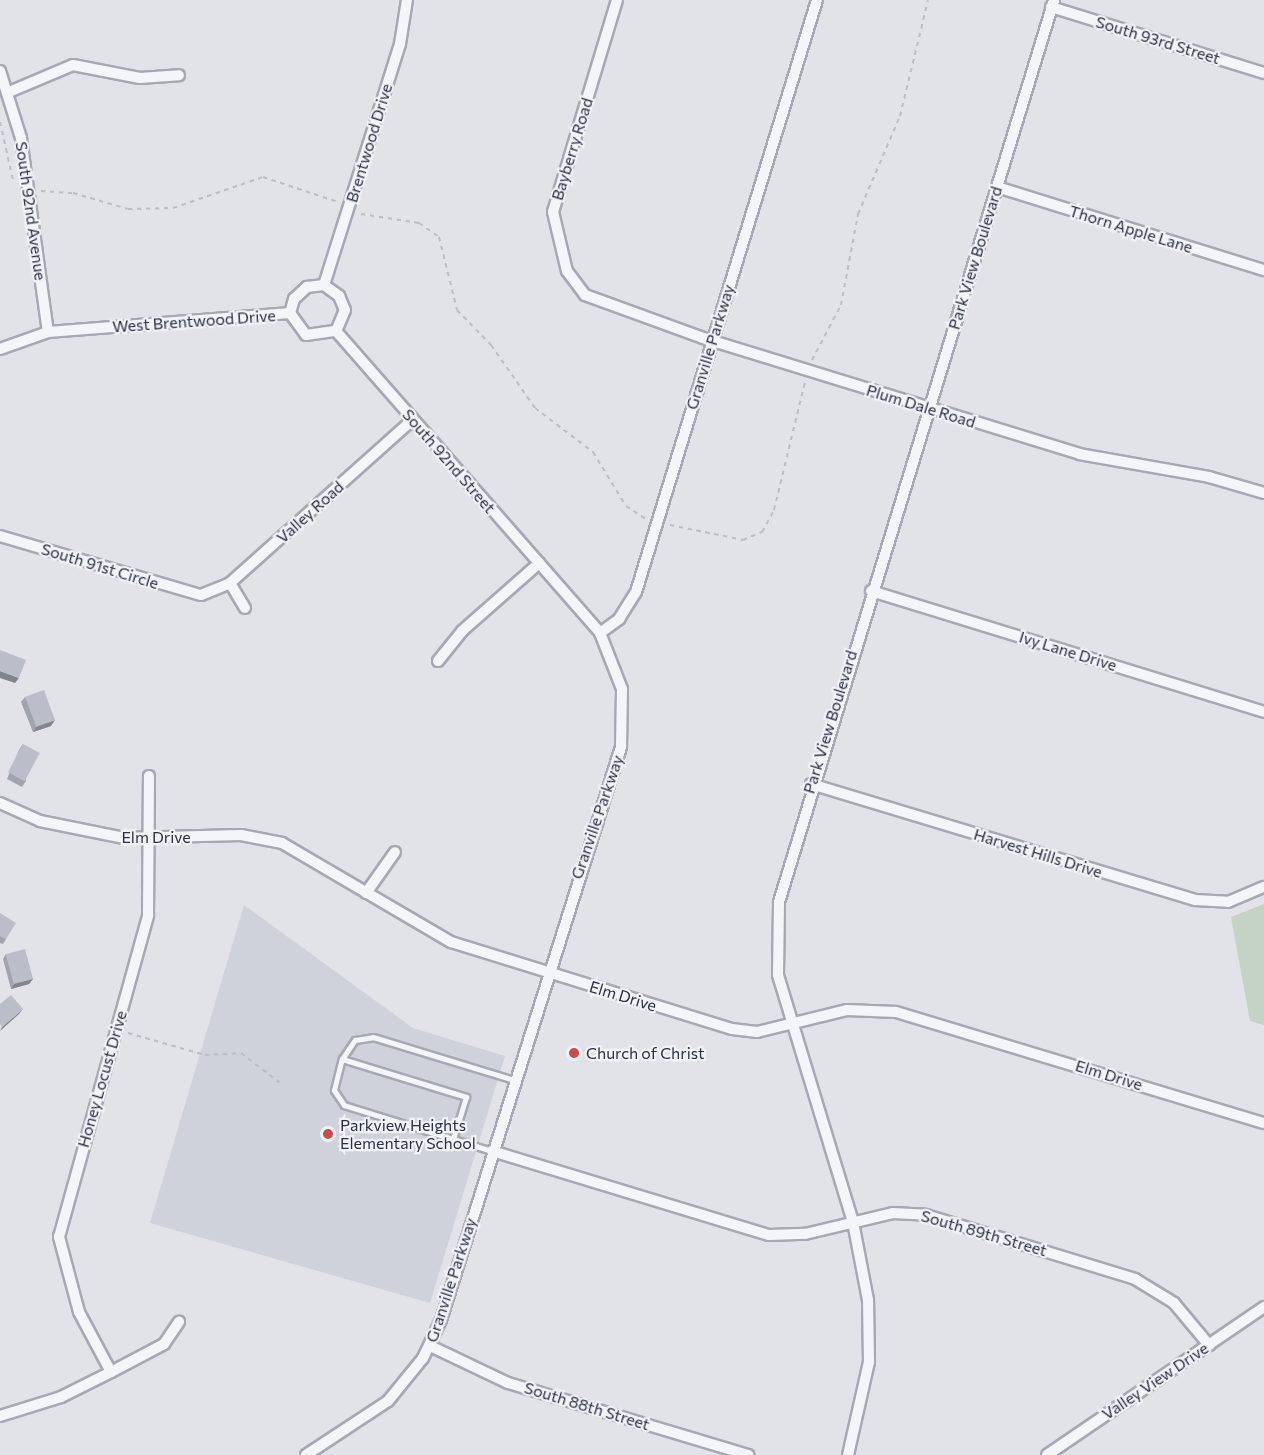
<!DOCTYPE html>
<html>
<head>
<meta charset="utf-8">
<style>
	body { margin:0 }
	#map { position:relative; width:1264px; height:1455px; overflow:hidden; background:#e1e3e9; font-family:Commissioner,sans-serif }
	div>[style] { position:absolute }
	.built>* { inset:0; background:#cfd2db }
	.green>* { inset:0; background:#c4d3c3 }
	.path>* { height:2px; margin-top:-1px; transform-origin:0; background:repeating-linear-gradient(90deg,#bbbec5 0 4.5px,transparent 0 9px) }
	.roads { filter:drop-shadow(2px 0 #a6a9b3) drop-shadow(-2px 0 #a6a9b3) drop-shadow(0 2px #a6a9b3) drop-shadow(0 -2px #a6a9b3) }
	.lane>* { height:5px; margin:-2.5px; padding:0 2.5px; transform-origin:2.5px; border-radius:2.5px; background:#f4f5f8 }
	.street>* { height:10px; margin:-5px; padding:0 5px; transform-origin:5px; border-radius:5px; background:#f4f5f8 }
	.wall>* { inset:0; background:#a1a3ad }
	.shaded-wall>* { inset:0; background:#83858d }
	.building>* { inset:0; background:#bbbec9; transform-origin:0 0 }
	.dots>* { width:16px; height:16px; translate:-50% -50%; box-sizing:border-box; border:3px solid #f1f2f7; border-radius:50% }
	span { translate:-50% -50%; white-space:nowrap; text-align:center; line-height:1.15; -webkit-text-stroke:4.5px #f1f2f7; paint-order:stroke }
	.street-label { font-size:16px; color:#2a2f41 }
	.poi-label { font-size:16px; color:#2a2f41 }
	.left { translate:0 -50%; text-align:left }
</style>
</head>
<body>
<div id="map">
	<div class="built">
		<i style="clip-path:polygon(244px 905px,413px 1028px,505px 1056px,430px 1303px,150px 1223px)"></i>
	</div>
	<div class="green">
		<i style="clip-path:polygon(1264px 904px,1264px 1025px,1250px 1021px,1231px 917px)"></i>
	</div>
	<div class="path">
		<i style="left:0;top:122px;width:59px;rotate:77.4deg"></i>
		<i style="left:41px;top:191px;width:32px;rotate:4deg"></i>
		<i style="left:73px;top:193px;width:57px;rotate:16.2deg"></i>
		<i style="left:128px;top:209px;width:45px;rotate:-1.3deg"></i>
		<i style="left:173px;top:208px;width:95px;rotate:-19deg"></i>
		<i style="left:263px;top:177px;width:79px;rotate:18.4deg"></i>
		<i style="left:361px;top:214px;width:59px;rotate:8.8deg"></i>
		<i style="left:419px;top:223px;width:24px;rotate:35deg"></i>
		<i style="left:439px;top:237px;width:75px;rotate:76.1deg"></i>
		<i style="left:457px;top:310px;width:49px;rotate:45.8deg"></i>
		<i style="left:491px;top:345px;width:77px;rotate:55.1deg"></i>
		<i style="left:535px;top:408px;width:73px;rotate:37.2deg"></i>
		<i style="left:593px;top:452px;width:63px;rotate:58.6deg"></i>
		<i style="left:626px;top:506px;width:24px;rotate:33deg"></i>
		<i style="left:812px;top:360px;width:62px;rotate:-62.2deg"></i>
		<i style="left:841px;top:305px;width:93px;rotate:-79.4deg"></i>
		<i style="left:858px;top:214px;width:107px;rotate:-66.8deg"></i>
		<i style="left:900px;top:116px;width:119px;rotate:-76.4deg"></i>
		<i style="left:670px;top:525px;width:75px;rotate:11.6deg"></i>
		<i style="left:743px;top:540px;width:21px;rotate:-23deg"></i>
		<i style="left:762px;top:532px;width:25px;rotate:-61deg"></i>
		<i style="left:774px;top:510px;width:132px;rotate:-76.4deg"></i>
		<i style="left:128px;top:1033px;width:80px;rotate:15.9deg"></i>
		<i style="left:205px;top:1055px;width:36px;rotate:-3deg"></i>
		<i style="left:241px;top:1053px;width:48px;rotate:37.3deg"></i>
	</div>
	<div class="roads">
		<div class="lane">
			<i style="left:342px;top:1059px;width:130px;rotate:17deg"></i>
			<i style="left:466px;top:1097px;width:44px;rotate:107.2deg"></i>
			<i style="left:453px;top:1139px;width:114px;rotate:-162.7deg"></i>
			<i style="left:344px;top:1105px;width:18px;rotate:-124deg"></i>
			<i style="left:334px;top:1090px;width:32px;rotate:-76deg"></i>
			<i style="left:342px;top:1059px;width:23px;rotate:-56deg"></i>
			<i style="left:355px;top:1040px;width:18px;rotate:-9deg"></i>
			<i style="left:373px;top:1037px;width:147px;rotate:17deg"></i>
			<i style="left:453px;top:1139px;width:41px;rotate:17.1deg"></i>
		</div>
		<div class="street">
			<i style="left:617px;top:0;width:221px;rotate:106.8deg"></i>
			<i style="left:553px;top:212px;width:61px;rotate:76.7deg"></i>
			<i style="left:567px;top:271px;width:30px;rotate:53deg"></i>
			<i style="left:585px;top:295px;width:126px;rotate:20deg"></i>
			<i style="left:703px;top:338px;width:393px;rotate:17.1deg"></i>
			<i style="left:1079px;top:454px;width:132px;rotate:10deg"></i>
			<i style="left:1209px;top:477px;width:57px;rotate:16.2deg"></i>
			<i style="left:1051px;top:7px;width:223px;rotate:17.2deg"></i>
			<i style="left:0;top:71px;width:70px;rotate:72.6deg"></i>
			<i style="left:21px;top:138px;width:196px;rotate:82.1deg"></i>
			<i style="left:9px;top:92px;width:69px;rotate:-22.9deg"></i>
			<i style="left:73px;top:65px;width:68px;rotate:11deg"></i>
			<i style="left:140px;top:78px;width:39px;rotate:-4deg"></i>
			<i style="left:997px;top:187px;width:280px;rotate:17.3deg"></i>
			<i style="left:324px;top:285px;width:253px;rotate:-72.5deg"></i>
			<i style="left:400px;top:44px;width:45px;rotate:-81deg"></i>
			<i style="left:324px;top:285px;width:19px;rotate:36deg"></i>
			<i style="left:339px;top:296px;width:15px;rotate:67deg"></i>
			<i style="left:345px;top:310px;width:23px;rotate:113deg"></i>
			<i style="left:290px;top:313px;width:27px;rotate:54deg"></i>
			<i style="left:306px;top:335px;width:30px;rotate:-8deg"></i>
			<i style="left:290px;top:313px;width:15px;rotate:-74deg"></i>
			<i style="left:294px;top:299px;width:18px;rotate:-43deg"></i>
			<i style="left:307px;top:287px;width:17px;rotate:-7deg"></i>
			<i style="left:336px;top:331px;width:401px;rotate:48.8deg"></i>
			<i style="left:0;top:349px;width:51px;rotate:-19.5deg"></i>
			<i style="left:48px;top:332px;width:243px;rotate:-4.5deg"></i>
			<i style="left:0;top:536px;width:209px;rotate:16.4deg"></i>
			<i style="left:201px;top:595px;width:31px;rotate:-22deg"></i>
			<i style="left:230px;top:583px;width:244px;rotate:-41.8deg"></i>
			<i style="left:230px;top:583px;width:29px;rotate:59deg"></i>
			<i style="left:871px;top:591px;width:411px;rotate:17.1deg"></i>
			<i style="left:438px;top:661px;width:38px;rotate:-51deg"></i>
			<i style="left:462px;top:631px;width:103px;rotate:-41.4deg"></i>
			<i style="left:811px;top:784px;width:401px;rotate:16.8deg"></i>
			<i style="left:1195px;top:900px;width:33px;rotate:3deg"></i>
			<i style="left:1228px;top:902px;width:39px;rotate:-23deg"></i>
			<i style="left:0;top:803px;width:44px;rotate:24.2deg"></i>
			<i style="left:40px;top:821px;width:86px;rotate:11.4deg"></i>
			<i style="left:124px;top:838px;width:117px;rotate:-1.5deg"></i>
			<i style="left:241px;top:835px;width:42px;rotate:11deg"></i>
			<i style="left:282px;top:843px;width:196px;rotate:30.4deg"></i>
			<i style="left:451px;top:942px;width:294px;rotate:17.2deg"></i>
			<i style="left:732px;top:1029px;width:25px;rotate:7deg"></i>
			<i style="left:757px;top:1032px;width:93px;rotate:-13.7deg"></i>
			<i style="left:847px;top:1010px;width:49px;rotate:2.3deg"></i>
			<i style="left:896px;top:1012px;width:384px;rotate:16.8deg"></i>
			<i style="left:366px;top:893px;width:50px;rotate:-54.7deg"></i>
			<i style="left:492px;top:1151px;width:289px;rotate:16.9deg"></i>
			<i style="left:769px;top:1235px;width:36px;rotate:-2deg"></i>
			<i style="left:805px;top:1234px;width:90px;rotate:-13.4deg"></i>
			<i style="left:893px;top:1213px;width:33px;rotate:3deg"></i>
			<i style="left:926px;top:1215px;width:219px;rotate:17deg"></i>
			<i style="left:1135px;top:1279px;width:46px;rotate:31.6deg"></i>
			<i style="left:1174px;top:1303px;width:55px;rotate:50.2deg"></i>
			<i style="left:430px;top:1346px;width:86px;rotate:25.4deg"></i>
			<i style="left:508px;top:1383px;width:251px;rotate:16.7deg"></i>
			<i style="left:111px;top:1372px;width:68px;rotate:-118.1deg"></i>
			<i style="left:79px;top:1312px;width:78px;rotate:-104.9deg"></i>
			<i style="left:59px;top:1237px;width:334px;rotate:-74.5deg"></i>
			<i style="left:148px;top:915px;width:139px;rotate:-89.6deg"></i>
			<i style="left:0;top:1416px;width:64px;rotate:-17.3deg"></i>
			<i style="left:61px;top:1397px;width:56px;rotate:-26.6deg"></i>
			<i style="left:111px;top:1372px;width:60px;rotate:-27.8deg"></i>
			<i style="left:164px;top:1344px;width:27px;rotate:-56deg"></i>
			<i style="left:306px;top:1455px;width:98px;rotate:-33.4deg"></i>
			<i style="left:388px;top:1401px;width:55px;rotate:-50.9deg"></i>
			<i style="left:423px;top:1358px;width:42px;rotate:-64.7deg"></i>
			<i style="left:441px;top:1320px;width:601px;rotate:-72.56deg"></i>
			<i style="left:621px;top:747px;width:58px;rotate:-89deg"></i>
			<i style="left:622px;top:689px;width:60px;rotate:-111.4deg"></i>
			<i style="left:600px;top:633px;width:24px;rotate:-36deg"></i>
			<i style="left:619px;top:619px;width:32px;rotate:-58deg"></i>
			<i style="left:636px;top:592px;width:619px;rotate:-73deg"></i>
			<i style="left:848px;top:1455px;width:95px;rotate:-77.3deg"></i>
			<i style="left:869px;top:1362px;width:62px;rotate:-90.9deg"></i>
			<i style="left:868px;top:1300px;width:79px;rotate:-100.9deg"></i>
			<i style="left:853px;top:1222px;width:258px;rotate:-106.9deg"></i>
			<i style="left:778px;top:975px;width:73px;rotate:-89.2deg"></i>
			<i style="left:779px;top:902px;width:943px;rotate:-73.04deg"></i>
			<i style="left:1047px;top:1455px;width:263px;rotate:-34.3deg"></i>
		</div>
	</div>
	<div class="wall">
		<i style="clip-path:polygon(25px 697px,51px 726px,33px 732px,21px 702px)"></i>
		<i style="clip-path:polygon(23px 744px,26px 781px,22px 787px,7px 779px,19px 750px)"></i>
		<i style="clip-path:polygon(0 913px,6px 939px,3px 944px,0 943px)"></i>
		<i style="clip-path:polygon(6px 954px,33px 979px,29px 984px,11px 989px,3px 959px)"></i>
	</div>
	<div class="shaded-wall">
		<i style="clip-path:polygon(0 671px,19px 678px,15px 683px,0 678px)"></i>
		<i style="clip-path:polygon(55px 720px,51px 726px,33px 732px,37px 726px)"></i>
		<i style="clip-path:polygon(33px 979px,29px 984px,11px 989px,15px 983px)"></i>
		<i style="clip-path:polygon(23px 1009px,19px 1014px,0 1031px,2px 1027px)"></i>
	</div>
	<div class="building">
		<i style="clip-path:polygon(0 650px,26px 660px,19px 678px,0 671px)"></i>
		<i style="left:44px;top:690px;width:32px;height:20px;rotate:70deg"></i>
		<i style="left:23px;top:744px;width:19px;height:32px;rotate:28deg"></i>
		<i style="clip-path:polygon(0 913px,16px 923px,6px 939px,0 936px)"></i>
		<i style="left:25px;top:949px;width:31px;height:20px;rotate:75deg"></i>
		<i style="clip-path:polygon(11px 995px,23px 1009px,2px 1027px,0 1024px,0 1004px)"></i>
	</div>
	<div class="dots">
		<i style="left:574px;top:1053px;background:#ca4c4a"></i>
		<i style="left:328px;top:1134px;background:#ca4c4a"></i>
	</div>
	<div class="street-label">
		<span style="left:1158px;top:40px;rotate:17deg">South 93rd Street</span>
		<span style="left:369px;top:143px;rotate:-73deg">Brentwood Drive</span>
		<span style="left:572px;top:149px;rotate:-73deg">Bayberry Road</span>
		<span style="left:31px;top:211px;rotate:82deg">South 92nd Avenue</span>
		<span style="left:1131px;top:229px;rotate:17deg">Thorn Apple Lane</span>
		<span style="left:975px;top:258px;rotate:-73deg">Park View Boulevard</span>
		<span style="left:194px;top:321px;rotate:-4deg">West Brentwood Drive</span>
		<span style="left:710px;top:347px;rotate:-73deg">Granville Parkway</span>
		<span style="left:921px;top:406px;rotate:17deg">Plum Dale Road</span>
		<span style="left:449px;top:461px;rotate:49deg">South 92nd Street</span>
		<span style="left:310px;top:512px;rotate:-42deg">Valley Road</span>
		<span style="left:100px;top:566px;rotate:17deg">South 91st Circle</span>
		<span style="left:1068px;top:651px;rotate:17deg">Ivy Lane Drive</span>
		<span style="left:830px;top:722px;rotate:-73deg">Park View Boulevard</span>
		<span style="left:597px;top:817px;rotate:-71deg">Granville Parkway</span>
		<span style="left:156px;top:837px">Elm Drive</span>
		<span style="left:1038px;top:853px;rotate:17deg">Harvest Hills Drive</span>
		<span style="left:623px;top:996px;rotate:17deg">Elm Drive</span>
		<span style="left:1109px;top:1075px;rotate:17deg">Elm Drive</span>
		<span style="left:102px;top:1079px;rotate:-74deg">Honey Locust Drive</span>
		<span style="left:984px;top:1233px;rotate:16deg">South 89th Street</span>
		<span style="left:451px;top:1280px;rotate:-72deg">Granville Parkway</span>
		<span style="left:1155px;top:1381px;rotate:-34deg">Valley View Drive</span>
		<span style="left:587px;top:1406px;rotate:17deg">South 88th Street</span>
	</div>
	<div class="poi-label">
		<span class="left" style="left:586px;top:1053px">Church of Christ</span>
		<span class="left" style="left:340px;top:1134px">Parkview Heights<br>Elementary School</span>
	</div>
</div>
</body>
</html>
